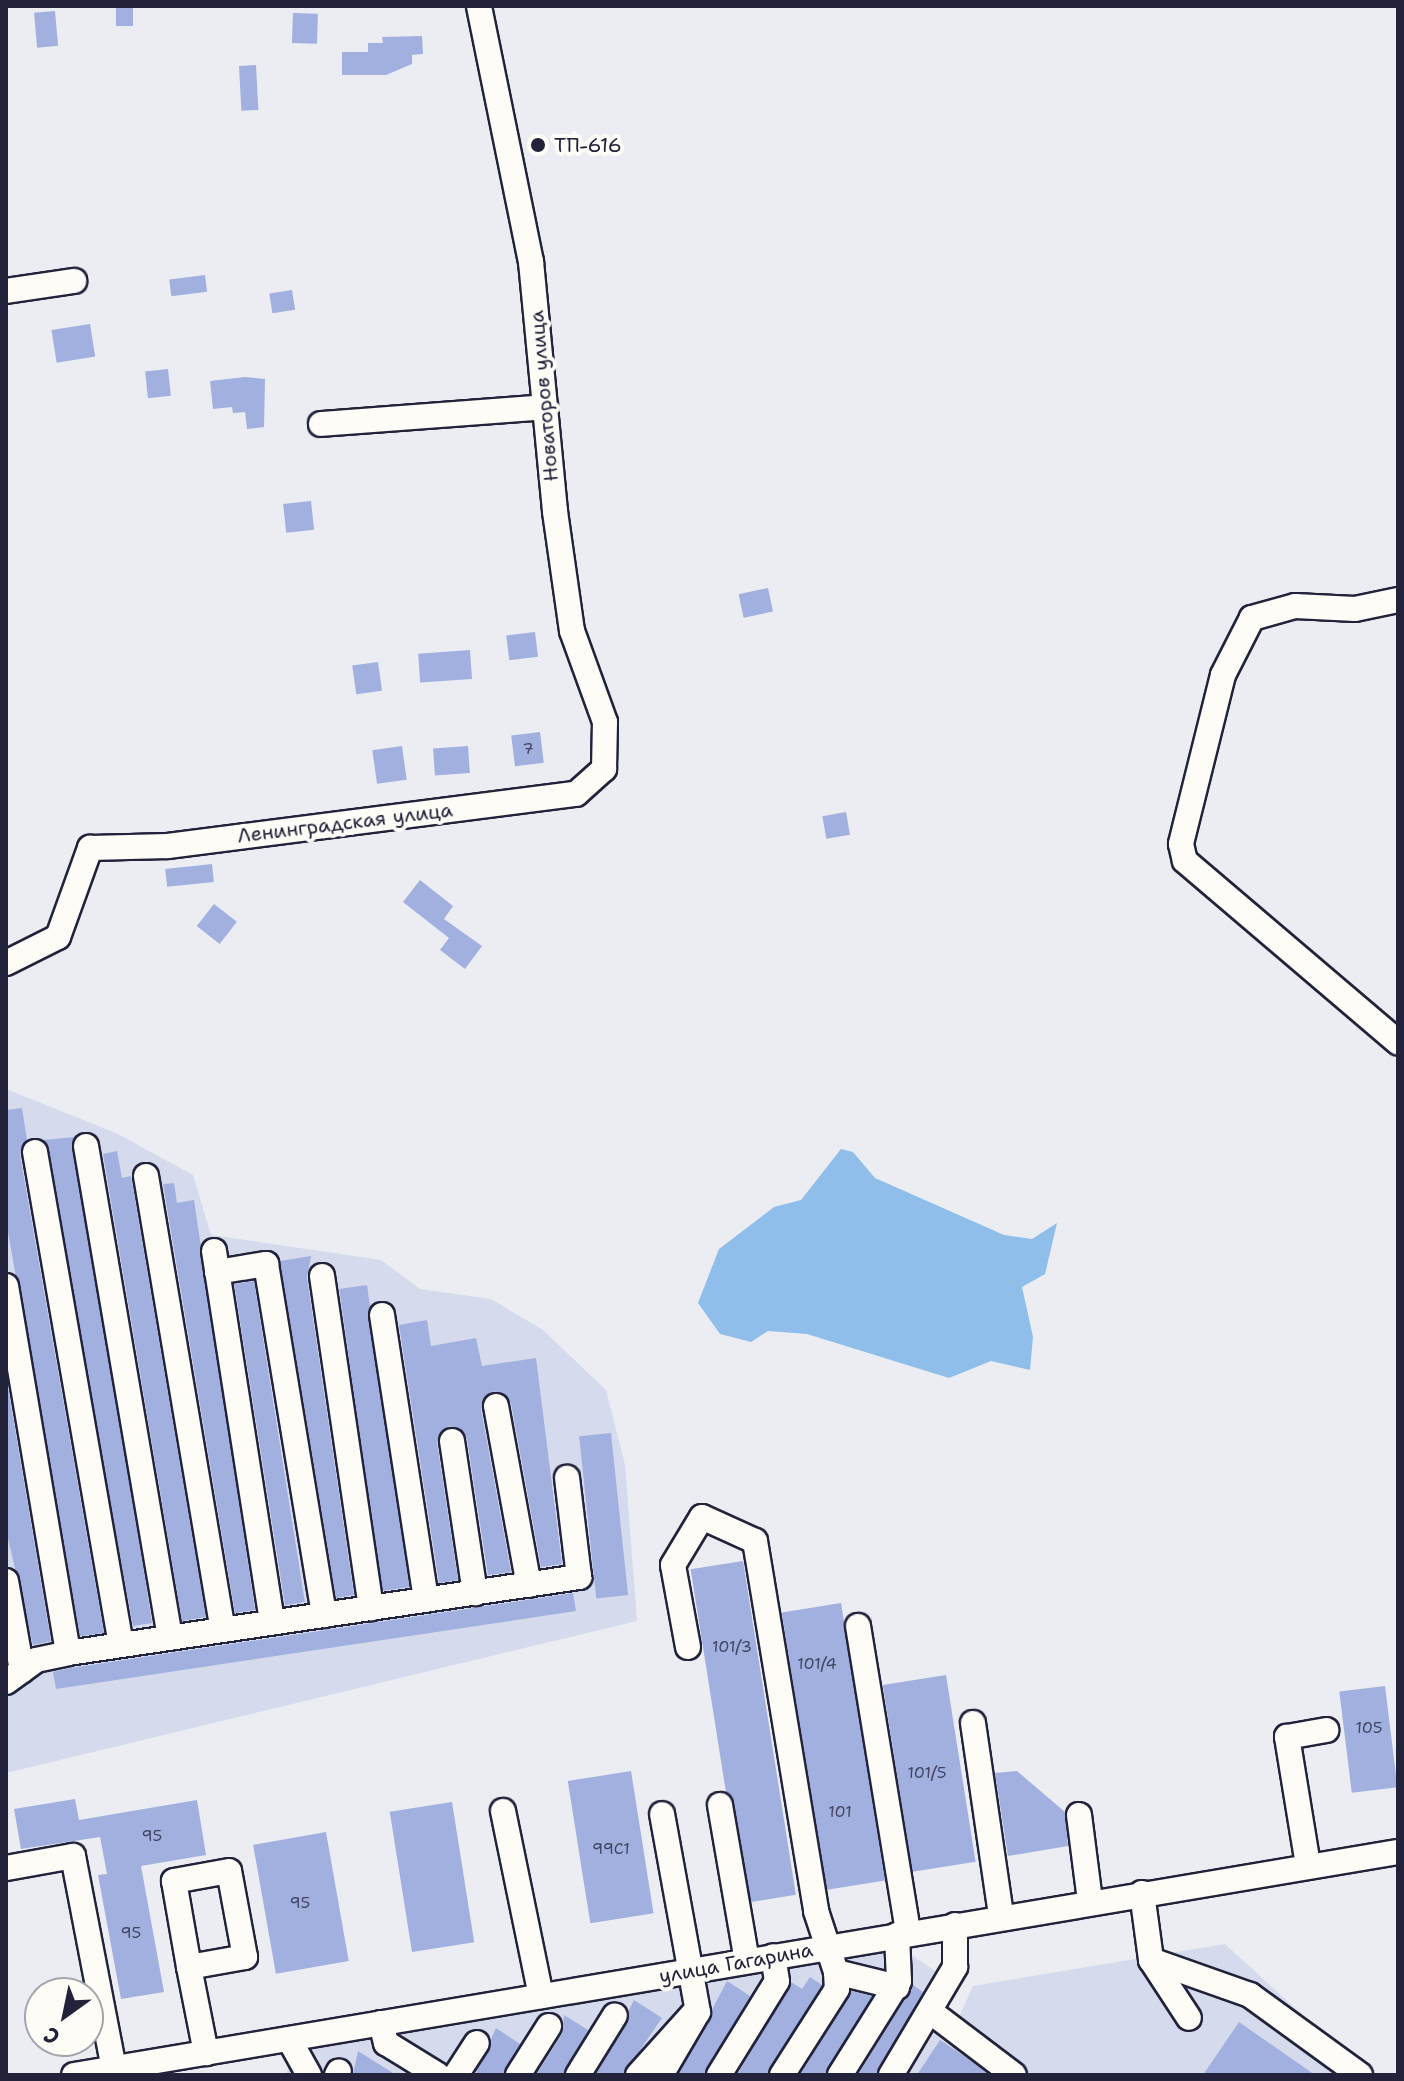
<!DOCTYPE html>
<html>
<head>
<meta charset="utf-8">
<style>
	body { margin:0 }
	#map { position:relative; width:1404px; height:2081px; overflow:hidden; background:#ebedf2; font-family:"Shantell Sans",sans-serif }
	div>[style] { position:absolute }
	.built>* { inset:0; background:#d5dbec }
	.water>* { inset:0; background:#8ebee9 }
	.building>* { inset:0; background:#a1b0df; transform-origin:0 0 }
	.roads { filter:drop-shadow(2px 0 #22223b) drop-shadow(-2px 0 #22223b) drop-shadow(0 2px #22223b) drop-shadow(0 -2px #22223b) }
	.minor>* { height:24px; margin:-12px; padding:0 12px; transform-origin:12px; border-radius:12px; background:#fdfcf7 }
	.dots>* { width:22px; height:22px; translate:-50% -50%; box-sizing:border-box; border:4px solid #fdfcf7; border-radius:50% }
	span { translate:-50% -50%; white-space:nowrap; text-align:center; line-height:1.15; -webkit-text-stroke:8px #fdfcf7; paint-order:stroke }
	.number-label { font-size:16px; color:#424664 }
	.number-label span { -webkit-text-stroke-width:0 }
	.poi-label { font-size:20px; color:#22223b }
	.left { translate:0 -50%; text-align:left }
	.street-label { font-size:20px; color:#22223b }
	.frame { position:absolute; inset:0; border:8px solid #22223b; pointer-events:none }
	.north { position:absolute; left:24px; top:1977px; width:80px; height:80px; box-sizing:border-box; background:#fdfcf7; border:2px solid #a5a5ac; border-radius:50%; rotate:213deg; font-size:22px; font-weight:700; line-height:32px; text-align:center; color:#22223b }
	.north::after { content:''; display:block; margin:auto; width:28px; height:36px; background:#22223b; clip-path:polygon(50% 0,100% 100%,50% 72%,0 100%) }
</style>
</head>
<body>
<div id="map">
	<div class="built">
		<i style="clip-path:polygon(6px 1089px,116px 1133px,193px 1175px,211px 1235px,381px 1260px,420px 1289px,491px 1299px,543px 1330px,606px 1390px,625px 1465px,637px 1621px,6px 1773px)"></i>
		<i style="clip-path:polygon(1225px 1944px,1368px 2075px,286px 2075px,293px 2052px,904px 1950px,955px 1984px,945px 2004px,955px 2026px,973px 1986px)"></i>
	</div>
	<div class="water">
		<i style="clip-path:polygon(841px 1149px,853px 1152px,875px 1178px,1004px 1235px,1032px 1239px,1057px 1223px,1045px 1274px,1022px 1287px,1033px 1337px,1030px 1370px,991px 1361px,949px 1378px,807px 1334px,768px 1331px,751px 1342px,720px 1334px,698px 1303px,719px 1249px,774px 1207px,801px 1200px)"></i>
	</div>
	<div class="building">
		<i style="left:116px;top:6px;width:17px;height:20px"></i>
		<i style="left:55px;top:11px;width:35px;height:21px;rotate:85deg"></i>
		<i style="left:293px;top:13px;width:25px;height:30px;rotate:2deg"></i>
		<i style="clip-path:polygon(422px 36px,423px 54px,412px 55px,412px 64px,386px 75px,342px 75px,342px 52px,368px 52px,368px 43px,383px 43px,382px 37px)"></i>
		<i style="left:256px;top:65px;width:45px;height:17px;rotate:87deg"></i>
		<i style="left:205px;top:275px;width:17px;height:36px;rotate:83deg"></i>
		<i style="left:292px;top:290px;width:20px;height:23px;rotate:81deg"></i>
		<i style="left:90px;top:324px;width:33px;height:39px;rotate:81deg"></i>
		<i style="left:168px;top:369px;width:27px;height:23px;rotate:84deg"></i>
		<i style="clip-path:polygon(245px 377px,265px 379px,264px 427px,247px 429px,245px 412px,233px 413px,232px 407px,213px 409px,210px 381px)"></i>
		<i style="left:311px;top:501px;width:29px;height:28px;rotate:84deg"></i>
		<i style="left:768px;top:588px;width:24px;height:30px;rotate:78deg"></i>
		<i style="left:535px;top:632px;width:25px;height:29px;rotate:83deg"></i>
		<i style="left:470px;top:650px;width:29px;height:52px;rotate:86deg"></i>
		<i style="left:378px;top:662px;width:29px;height:26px;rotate:82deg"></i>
		<i style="left:540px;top:732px;width:31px;height:29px;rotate:83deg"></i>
		<i style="left:402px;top:746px;width:34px;height:30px;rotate:82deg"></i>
		<i style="left:468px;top:746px;width:27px;height:35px;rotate:86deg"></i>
		<i style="left:846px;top:812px;width:23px;height:24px;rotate:80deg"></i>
		<i style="left:212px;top:864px;width:18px;height:47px;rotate:84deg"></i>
		<i style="clip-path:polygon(420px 880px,453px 906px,444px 919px,482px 946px,465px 969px,440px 950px,449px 938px,403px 902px)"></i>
		<i style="left:214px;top:904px;width:29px;height:28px;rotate:38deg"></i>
		<i style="clip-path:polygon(22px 1108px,27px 1140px,20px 1155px,104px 1633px,80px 1636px,6px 1221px,6px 1110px)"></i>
		<i style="clip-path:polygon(75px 1137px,152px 1623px,133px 1626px,43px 1140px)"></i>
		<i style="clip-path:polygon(117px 1151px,122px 1178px,131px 1176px,206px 1617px,182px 1621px,103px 1154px)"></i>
		<i style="clip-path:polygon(174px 1183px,177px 1203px,194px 1200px,255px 1610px,235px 1613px,163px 1184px)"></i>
		<i style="clip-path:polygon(311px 1256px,307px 1278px,354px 1595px,336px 1598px,280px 1261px)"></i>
		<i style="left:254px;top:1281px;width:325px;height:20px;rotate:81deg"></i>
		<i style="left:367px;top:1285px;width:305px;height:28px;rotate:82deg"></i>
		<i style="clip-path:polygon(427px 1320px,431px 1346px,476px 1338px,482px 1366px,536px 1358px,562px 1564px,541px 1567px,511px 1403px,494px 1391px,481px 1409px,511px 1572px,488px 1575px,467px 1439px,449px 1426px,437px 1443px,458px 1580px,439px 1583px,399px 1325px)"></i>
		<i style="clip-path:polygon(6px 1376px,51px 1641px,33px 1645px,6px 1530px)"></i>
		<i style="left:611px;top:1433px;width:163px;height:32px;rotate:84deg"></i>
		<i style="left:743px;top:1561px;width:338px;height:53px;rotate:81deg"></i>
		<i style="clip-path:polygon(573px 1593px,576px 1611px,56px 1689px,53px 1672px,71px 1668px)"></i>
		<i style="left:841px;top:1603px;width:281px;height:60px;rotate:81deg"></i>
		<i style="left:946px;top:1675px;width:189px;height:64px;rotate:81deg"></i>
		<i style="left:1385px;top:1686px;width:102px;height:46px;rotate:83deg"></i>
		<i style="left:631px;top:1771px;width:144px;height:64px;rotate:81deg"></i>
		<i style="clip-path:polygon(1017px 1771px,1065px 1812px,1068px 1846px,1008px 1856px,995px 1773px)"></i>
		<i style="clip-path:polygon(75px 1799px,79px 1820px,197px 1800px,206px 1855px,141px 1866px,164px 1992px,121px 1999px,98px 1875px,107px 1874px,100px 1837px,21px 1849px,14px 1809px)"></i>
		<i style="left:452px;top:1802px;width:142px;height:63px;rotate:81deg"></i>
		<i style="left:326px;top:1832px;width:131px;height:74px;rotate:80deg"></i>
		<i style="clip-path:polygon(810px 1977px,822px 1985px,767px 2075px,737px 2075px,791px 1982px,802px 1989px)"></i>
		<i style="clip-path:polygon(727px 1981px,750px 1996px,704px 2075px,678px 2075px)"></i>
		<i style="clip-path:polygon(913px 1985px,923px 1992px,876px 2075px,858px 2075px)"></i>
		<i style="clip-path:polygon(851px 1991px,872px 1996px,825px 2075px,800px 2075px)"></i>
		<i style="clip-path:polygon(634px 2000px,662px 2018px,623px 2075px,596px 2075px)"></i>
		<i style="clip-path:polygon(564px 2015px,588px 2030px,563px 2075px,536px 2075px,562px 2034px)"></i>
		<i style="clip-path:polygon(1239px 2022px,1315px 2075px,1203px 2075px)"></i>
		<i style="clip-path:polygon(496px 2028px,520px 2044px,503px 2075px,481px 2075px,476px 2072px)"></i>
		<i style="clip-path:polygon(940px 2040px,967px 2058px,989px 2075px,917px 2075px)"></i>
		<i style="clip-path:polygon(358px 2051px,396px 2075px,353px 2075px)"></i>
	</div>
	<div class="roads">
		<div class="minor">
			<i style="left:6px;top:291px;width:69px;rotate:-8.4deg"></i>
			<i style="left:321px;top:424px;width:225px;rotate:-4.3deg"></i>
			<i style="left:1398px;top:600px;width:44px;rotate:168.2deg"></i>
			<i style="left:1355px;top:609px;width:60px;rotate:-177.1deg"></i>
			<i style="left:1295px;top:606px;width:45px;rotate:164.4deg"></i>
			<i style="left:1252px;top:618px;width:64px;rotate:117deg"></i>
			<i style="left:1223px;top:675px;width:174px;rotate:104deg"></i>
			<i style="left:1181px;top:844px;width:17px;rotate:77deg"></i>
			<i style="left:1185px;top:861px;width:280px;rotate:40.4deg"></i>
			<i style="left:6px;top:963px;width:58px;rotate:-26.6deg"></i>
			<i style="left:58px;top:937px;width:95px;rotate:-70.2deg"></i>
			<i style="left:90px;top:848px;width:78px;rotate:-1.5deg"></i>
			<i style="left:168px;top:846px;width:411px;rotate:-7.3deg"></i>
			<i style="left:576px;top:794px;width:38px;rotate:-42deg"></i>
			<i style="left:604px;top:769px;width:47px;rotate:-88.8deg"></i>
			<i style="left:605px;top:722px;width:97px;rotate:-109.9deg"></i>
			<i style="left:572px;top:631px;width:121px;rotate:-98.1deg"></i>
			<i style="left:555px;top:511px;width:250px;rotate:-95.5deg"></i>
			<i style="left:531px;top:262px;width:261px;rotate:-101.5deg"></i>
			<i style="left:86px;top:1146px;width:499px;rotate:80.3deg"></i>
			<i style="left:35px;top:1152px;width:500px;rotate:80.1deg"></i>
			<i style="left:146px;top:1176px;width:460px;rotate:80.4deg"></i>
			<i style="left:214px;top:1251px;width:376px;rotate:81.1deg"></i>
			<i style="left:217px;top:1272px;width:50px;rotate:-9.3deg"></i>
			<i style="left:266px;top:1264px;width:356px;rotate:80.6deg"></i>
			<i style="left:322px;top:1276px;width:336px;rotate:81.6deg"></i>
			<i style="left:6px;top:1286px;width:372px;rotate:80.4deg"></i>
			<i style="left:382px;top:1315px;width:288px;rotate:81.2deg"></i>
			<i style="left:496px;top:1406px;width:182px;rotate:79.6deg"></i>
			<i style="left:452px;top:1441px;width:154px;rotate:81.4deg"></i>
			<i style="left:6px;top:1581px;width:91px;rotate:79.9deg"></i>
			<i style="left:858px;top:1626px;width:311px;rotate:80.7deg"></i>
			<i style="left:688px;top:1647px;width:83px;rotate:-100.4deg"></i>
			<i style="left:673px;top:1565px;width:56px;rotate:-58.9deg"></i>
			<i style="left:702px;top:1517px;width:58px;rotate:24.4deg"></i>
			<i style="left:755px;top:1541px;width:375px;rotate:80.6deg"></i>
			<i style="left:816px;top:1911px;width:64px;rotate:71.8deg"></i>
			<i style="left:836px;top:1972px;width:17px;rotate:87deg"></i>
			<i style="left:837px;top:1989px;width:102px;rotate:122.6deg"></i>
			<i style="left:6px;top:1682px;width:37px;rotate:-36deg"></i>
			<i style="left:36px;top:1660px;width:33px;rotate:-12deg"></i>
			<i style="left:68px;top:1653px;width:517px;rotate:-8.46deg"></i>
			<i style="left:579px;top:1577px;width:100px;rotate:-96.9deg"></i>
			<i style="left:973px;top:1723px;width:195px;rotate:81.7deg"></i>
			<i style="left:720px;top:1805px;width:158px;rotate:80.2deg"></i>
			<i style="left:503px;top:1811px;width:189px;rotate:78.4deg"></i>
			<i style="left:1079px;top:1815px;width:87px;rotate:82.7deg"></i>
			<i style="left:1308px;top:1865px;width:130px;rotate:-99.3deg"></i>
			<i style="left:1287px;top:1737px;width:40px;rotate:-10deg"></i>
			<i style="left:6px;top:1868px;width:68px;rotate:-10.2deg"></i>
			<i style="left:73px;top:1856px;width:216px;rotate:79.1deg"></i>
			<i style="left:1142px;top:1893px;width:68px;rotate:82.3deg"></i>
			<i style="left:1151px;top:1960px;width:69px;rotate:56.8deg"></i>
			<i style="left:1151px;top:1960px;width:105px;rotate:19.5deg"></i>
			<i style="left:1250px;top:1995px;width:136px;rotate:36deg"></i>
			<i style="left:189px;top:1967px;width:57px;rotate:-10.1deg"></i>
			<i style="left:245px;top:1957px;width:87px;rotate:-100.5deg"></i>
			<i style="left:229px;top:1871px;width:56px;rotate:169.7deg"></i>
			<i style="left:174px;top:1881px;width:87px;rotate:80.1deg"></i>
			<i style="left:189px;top:1967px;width:88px;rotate:78.8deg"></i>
			<i style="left:836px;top:1972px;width:63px;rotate:13.8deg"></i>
			<i style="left:931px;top:2012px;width:104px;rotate:37.2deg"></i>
			<i style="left:381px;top:2023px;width:21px;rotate:76deg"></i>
			<i style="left:386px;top:2043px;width:61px;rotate:31.6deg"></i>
			<i style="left:289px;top:2039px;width:41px;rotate:60.9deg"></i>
			<i style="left:74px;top:2075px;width:1343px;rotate:-9.56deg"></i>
			<i style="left:337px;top:2075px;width:4px;rotate:-63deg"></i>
			<i style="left:456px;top:2075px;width:38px;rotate:-57deg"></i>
			<i style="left:518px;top:2075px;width:58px;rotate:-57.7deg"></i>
			<i style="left:578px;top:2075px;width:70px;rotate:-58.3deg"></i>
			<i style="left:638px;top:2075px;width:81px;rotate:-48deg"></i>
			<i style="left:661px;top:2075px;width:73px;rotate:-59.6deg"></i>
			<i style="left:698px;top:2012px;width:201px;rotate:-100.3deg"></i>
			<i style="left:719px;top:2075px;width:110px;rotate:-58.3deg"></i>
			<i style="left:777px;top:1981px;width:25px;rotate:-99deg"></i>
			<i style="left:840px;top:2075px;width:111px;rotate:-57.9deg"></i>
			<i style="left:899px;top:1981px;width:46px;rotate:-92.5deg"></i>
			<i style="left:891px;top:2075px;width:126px;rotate:-59.3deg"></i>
			<i style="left:955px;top:1967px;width:42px;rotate:-90deg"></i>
		</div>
	</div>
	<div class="dots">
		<i style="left:538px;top:145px;background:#22223b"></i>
	</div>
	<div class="number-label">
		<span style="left:528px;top:749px">7</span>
		<span style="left:732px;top:1647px">101/3</span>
		<span style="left:817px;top:1664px">101/4</span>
		<span style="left:1369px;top:1728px">105</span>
		<span style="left:927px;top:1773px">101/5</span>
		<span style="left:840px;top:1812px">101</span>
		<span style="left:152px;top:1836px">95</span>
		<span style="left:611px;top:1849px">99С1</span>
		<span style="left:300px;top:1903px">95</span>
		<span style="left:131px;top:1933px">95</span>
	</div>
	<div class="poi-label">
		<span class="left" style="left:554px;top:145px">ТП-616</span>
	</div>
	<div class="street-label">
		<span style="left:544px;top:396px;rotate:-95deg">Новаторов улица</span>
		<span style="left:345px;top:823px;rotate:-7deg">Ленинградская улица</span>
		<span style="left:736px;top:1963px;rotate:-10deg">улица Гагарина</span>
	</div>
	<div class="frame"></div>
	<div class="north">С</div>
</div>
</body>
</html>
